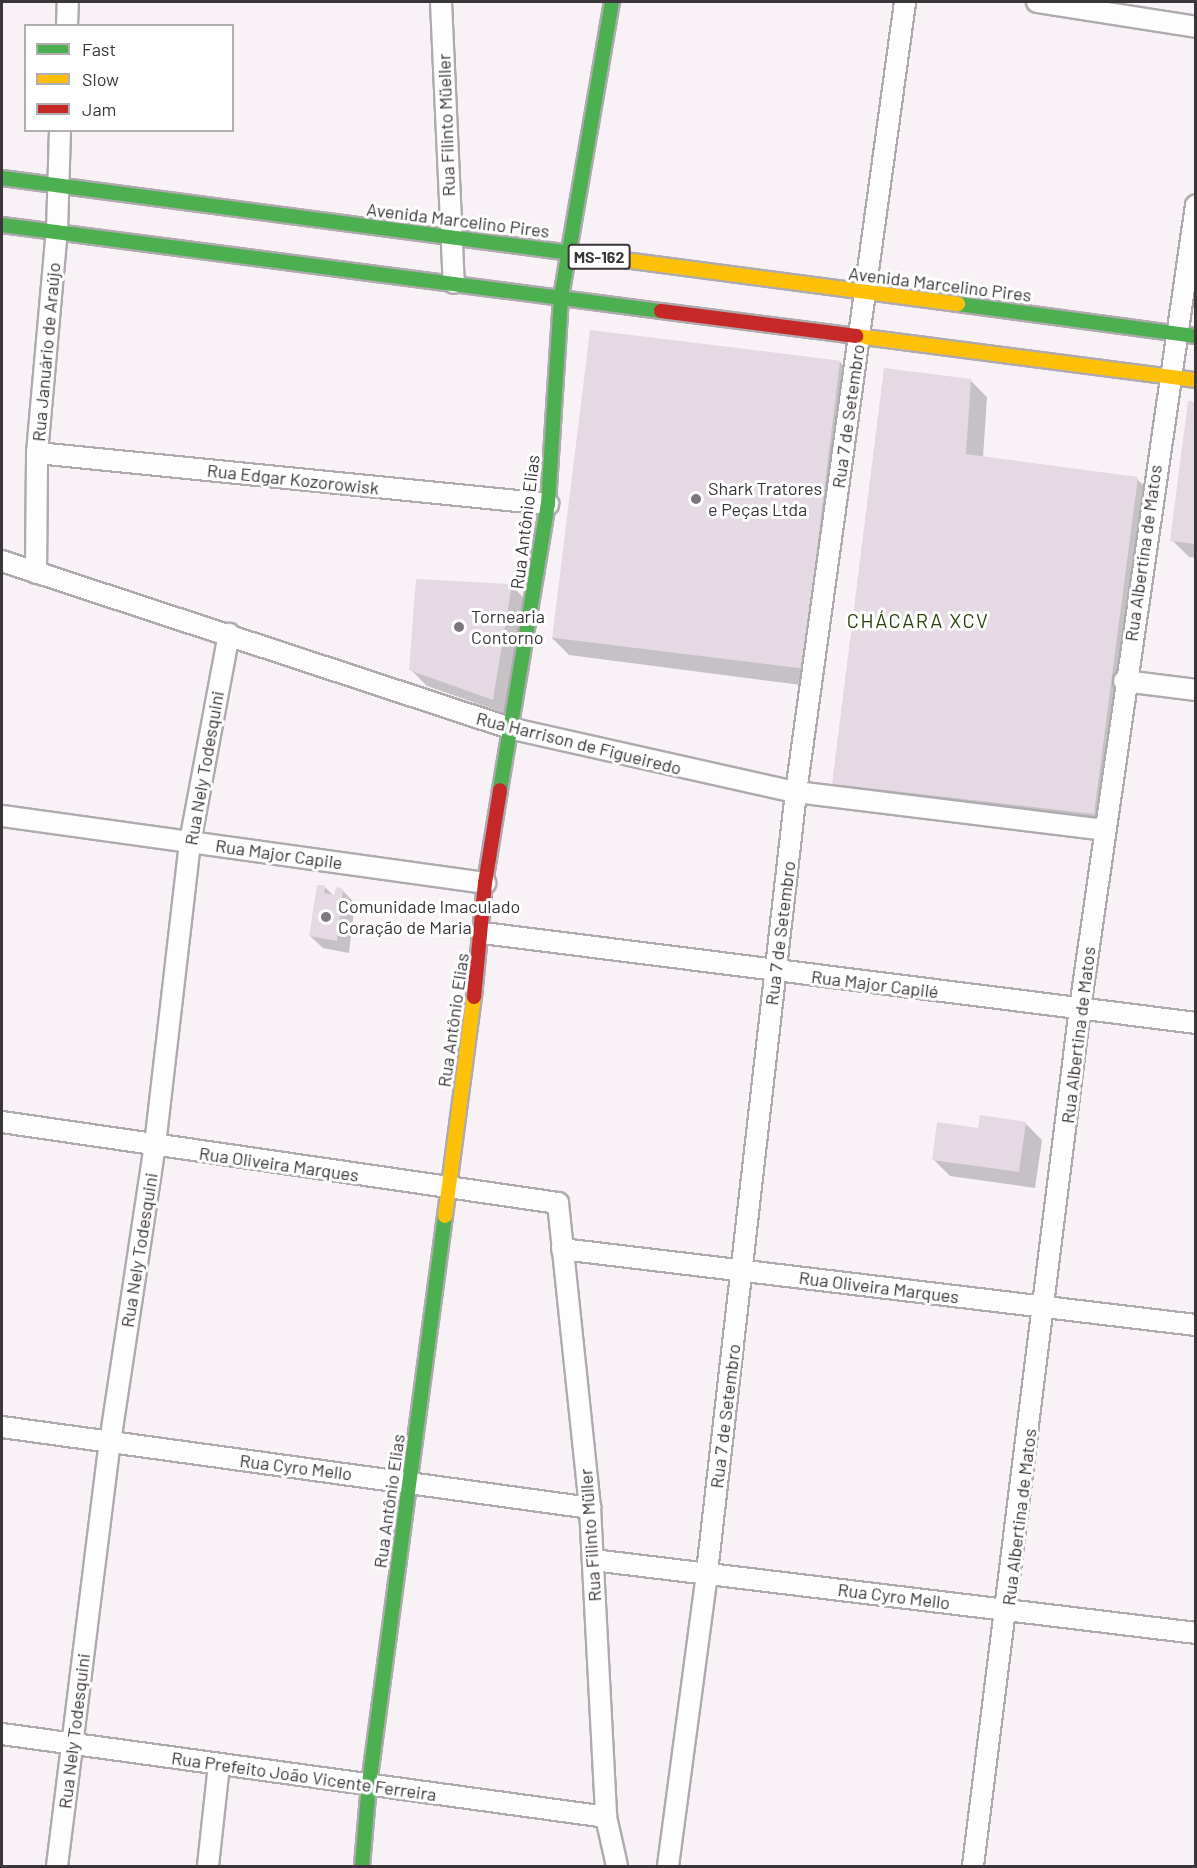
<!DOCTYPE html>
<html>
<head>
<meta charset="utf-8">
<style>
	body { margin:0 }
	#map { position:relative; width:1197px; height:1868px; overflow:hidden; background:#f8f2f7; font-family:Barlow,sans-serif }
	div>[style] { position:absolute }
	.shadow>* { inset:0; background:#0003 }
	.building>* { inset:0; background:#e5d9e3; transform-origin:0 0 }
	.roads { filter:drop-shadow(2px 0 #aeaaae) drop-shadow(-2px 0 #aeaaae) drop-shadow(0 2px #aeaaae) drop-shadow(0 -2px #aeaaae) }
	.street>* { height:20px; margin:-10px; padding:0 10px; transform-origin:10px; border-radius:10px; background:#fefdfe }
	.fast>* { height:14px; margin:-7px; padding:0 7px; transform-origin:7px; border-radius:7px; background:#4caf50 }
	.slow>* { height:14px; margin:-7px; padding:0 7px; transform-origin:7px; border-radius:7px; background:#ffc107 }
	.jam>* { height:14px; margin:-7px; padding:0 7px; transform-origin:7px; border-radius:7px; background:#c62828 }
	.dots>* { width:16px; height:16px; translate:-50% -50%; box-sizing:border-box; border:3px solid #fff; border-radius:50% }
	span { translate:-50% -50%; white-space:nowrap; text-align:center; line-height:1.15; -webkit-text-stroke:6px #fff; paint-order:stroke }
	.shield-label span { padding:2px 4px; background:#fff; border:2px solid; border-radius:4px; -webkit-text-stroke-width:0 }
	.shield-label { font-size:16px; color:#393539; font-weight:700 }
	.street-label { font-size:18px; color:#393539 }
	.poi-label { font-size:18px; color:#393539 }
	.left { translate:0 -50%; text-align:left }
	.neighbourhood-label { font-size:20px; color:#2c420e; letter-spacing:1.5px }
	.frame { position:absolute; inset:0; border:3px solid #393539; pointer-events:none }
	.legend { position:absolute; left:24px; top:24px; width:210px; height:108px; box-sizing:border-box; background:#fff; border:2px solid #b0aeb0; margin:0; padding:8px 10px; list-style:none; font-size:18px; color:#393539 }
	.legend li { display:flex; align-items:center; gap:12px; height:30px }
	.legend b { width:30px; border:2px solid #b0aeb0 }
</style>
</head>
<body>
<div id="map">
	<div class="shadow">
		<i style="clip-path:polygon(840px 362px,856px 379px,817px 687px,569px 655px,552px 638px)"></i>
		<i style="clip-path:polygon(970px 380px,987px 397px,983px 458px,1137px 479px,1154px 496px,1111px 830px,851px 800px,834px 783px)"></i>
		<i style="clip-path:polygon(1196px 404px,1196px 558px,1189px 557px,1172px 540px)"></i>
		<i style="clip-path:polygon(511px 585px,528px 602px,510px 715px,427px 686px,410px 669px)"></i>
		<i style="clip-path:polygon(325px 887px,335px 897px,342px 890px,355px 903px,349px 953px,323px 948px,310px 936px)"></i>
		<i style="clip-path:polygon(1025px 1123px,1042px 1140px,1035px 1188px,950px 1176px,933px 1159px)"></i>
	</div>
	<div class="building">
		<i style="left:590px;top:330px;width:252px;height:310px;rotate:7deg"></i>
		<i style="clip-path:polygon(884px 368px,971px 379px,966px 454px,1138px 477px,1094px 814px,832px 784px)"></i>
		<i style="clip-path:polygon(1188px 401px,1196px 402px,1196px 544px,1170px 541px)"></i>
		<i style="clip-path:polygon(416px 579px,512px 584px,493px 700px,409px 670px)"></i>
		<i style="clip-path:polygon(317px 885px,325px 885px,324px 893px,334px 895px,336px 887px,343px 889px,337px 941px,309px 936px)"></i>
		<i style="clip-path:polygon(980px 1115px,1026px 1122px,1019px 1172px,932px 1160px,937px 1122px,978px 1128px)"></i>
	</div>
	<div class="roads">
		<div class="street">
			<i style="left:441px;top:2px;width:281px;rotate:87.4deg"></i>
			<i style="left:1037px;top:2px;width:161px;rotate:8.9deg"></i>
			<i style="left:67px;top:26px;width:24px;rotate:-88deg"></i>
			<i style="left:37px;top:453px;width:514px;rotate:5.7deg"></i>
			<i style="left:2px;top:561px;width:538px;rotate:18.2deg"></i>
			<i style="left:513px;top:729px;width:290px;rotate:12.6deg"></i>
			<i style="left:796px;top:792px;width:311px;rotate:7deg"></i>
			<i style="left:36px;top:573px;width:120px;rotate:-89.5deg"></i>
			<i style="left:37px;top:453px;width:223px;rotate:-84.9deg"></i>
			<i style="left:57px;top:231px;width:101px;rotate:-88.3deg"></i>
			<i style="left:1124px;top:681px;width:73px;rotate:7.1deg"></i>
			<i style="left:2px;top:816px;width:488px;rotate:7.9deg"></i>
			<i style="left:483px;top:933px;width:719px;rotate:7.19deg"></i>
			<i style="left:2px;top:1122px;width:562px;rotate:8.29deg"></i>
			<i style="left:558px;top:1203px;width:307px;rotate:84deg"></i>
			<i style="left:590px;top:1508px;width:309px;rotate:87deg"></i>
			<i style="left:606px;top:1817px;width:50px;rotate:77.3deg"></i>
			<i style="left:562px;top:1249px;width:639px;rotate:6.84deg"></i>
			<i style="left:2px;top:1427px;width:594px;rotate:7.84deg"></i>
			<i style="left:593px;top:1560px;width:607px;rotate:6.9deg"></i>
			<i style="left:2px;top:1734px;width:610px;rotate:7.82deg"></i>
			<i style="left:57px;top:1866px;width:427px;rotate:-82.9deg"></i>
			<i style="left:110px;top:1442px;width:300px;rotate:-81.4deg"></i>
			<i style="left:155px;top:1145px;width:305px;rotate:-83.4deg"></i>
			<i style="left:190px;top:842px;width:212px;rotate:-79.4deg"></i>
			<i style="left:208px;top:1866px;width:102px;rotate:-83.8deg"></i>
			<i style="left:668px;top:1866px;width:297px;rotate:-82.4deg"></i>
			<i style="left:707px;top:1572px;width:785px;rotate:-83.49deg"></i>
			<i style="left:796px;top:792px;width:797px;rotate:-82.14deg"></i>
			<i style="left:973px;top:1866px;width:865px;rotate:-82.89deg"></i>
			<i style="left:1080px;top:1008px;width:811px;rotate:-81.78deg"></i>
		</div>
		<div class="fast">
			<i style="left:2px;top:178px;width:635px;rotate:7.51deg"></i>
			<i style="left:2px;top:225px;width:665px;rotate:7.44deg"></i>
			<i style="left:958px;top:304px;width:240px;rotate:7.7deg"></i>
			<i style="left:500px;top:790px;width:290px;rotate:-80.5deg"></i>
			<i style="left:548px;top:504px;width:207px;rotate:-86.4deg"></i>
			<i style="left:561px;top:297px;width:299px;rotate:-80.2deg"></i>
			<i style="left:362px;top:1866px;width:82px;rotate:-85.1deg"></i>
			<i style="left:369px;top:1784px;width:573px;rotate:-82.38deg"></i>
		</div>
		<div class="slow">
			<i style="left:632px;top:261px;width:329px;rotate:7.5deg"></i>
			<i style="left:856px;top:336px;width:343px;rotate:7.4deg"></i>
			<i style="left:445px;top:1216px;width:221px;rotate:-82.5deg"></i>
		</div>
		<div class="jam">
			<i style="left:661px;top:311px;width:197px;rotate:7.3deg"></i>
			<i style="left:474px;top:997px;width:115px;rotate:-84.5deg"></i>
			<i style="left:485px;top:883px;width:94px;rotate:-80.8deg"></i>
		</div>
	</div>
	<div class="dots">
		<i style="left:696px;top:499px;background:#7c777c"></i>
		<i style="left:459px;top:627px;background:#7c777c"></i>
		<i style="left:326px;top:917px;background:#7c777c"></i>
	</div>
	<div class="shield-label">
		<span style="left:599px;top:257px">MS-162</span>
	</div>
	<div class="street-label">
		<span style="left:446px;top:125px;rotate:-92deg">Rua Filinto Müeller</span>
		<span style="left:458px;top:220px;rotate:7deg">Avenida Marcelino Pires</span>
		<span style="left:940px;top:284px;rotate:7deg">Avenida Marcelino Pires</span>
		<span style="left:46px;top:352px;rotate:-85deg">Rua Januário de Araújo</span>
		<span style="left:848px;top:416px;rotate:-82deg">Rua 7 de Setembro</span>
		<span style="left:293px;top:479px;rotate:6deg">Rua Edgar Kozorowisk</span>
		<span style="left:525px;top:522px;rotate:-83deg">Rua Antônio Elias</span>
		<span style="left:1143px;top:553px;rotate:-82deg">Rua Albertina de Matos</span>
		<span style="left:579px;top:743px;rotate:14deg">Rua Harrison de Figueiredo</span>
		<span style="left:204px;top:768px;rotate:-80deg">Rua Nely Todesquini</span>
		<span style="left:279px;top:854px;rotate:8deg">Rua Major Capile</span>
		<span style="left:780px;top:933px;rotate:-83deg">Rua 7 de Setembro</span>
		<span style="left:875px;top:984px;rotate:7deg">Rua Major Capilé</span>
		<span style="left:453px;top:1020px;rotate:-82deg">Rua Antônio Elias</span>
		<span style="left:1078px;top:1035px;rotate:-83deg">Rua Albertina de Matos</span>
		<span style="left:279px;top:1164px;rotate:8deg">Rua Oliveira Marques</span>
		<span style="left:139px;top:1250px;rotate:-81deg">Rua Nely Todesquini</span>
		<span style="left:879px;top:1287px;rotate:7deg">Rua Oliveira Marques</span>
		<span style="left:725px;top:1416px;rotate:-83deg">Rua 7 de Setembro</span>
		<span style="left:296px;top:1467px;rotate:7deg">Rua Cyro Mello</span>
		<span style="left:389px;top:1501px;rotate:-82deg">Rua Antônio Elias</span>
		<span style="left:1019px;top:1517px;rotate:-83deg">Rua Albertina de Matos</span>
		<span style="left:590px;top:1535px;rotate:-94deg">Rua Filinto Müller</span>
		<span style="left:894px;top:1596px;rotate:7deg">Rua Cyro Mello</span>
		<span style="left:74px;top:1731px;rotate:-83deg">Rua Nely Todesquini</span>
		<span style="left:304px;top:1776px;rotate:8deg">Rua Prefeito João Vicente Ferreira</span>
	</div>
	<div class="poi-label">
		<span class="left" style="left:708px;top:499px">Shark Tratores<br>e Peças Ltda</span>
		<span class="left" style="left:471px;top:627px">Tornearia<br>Contorno</span>
		<span class="left" style="left:338px;top:917px">Comunidade Imaculado<br>Coração de Maria</span>
	</div>
	<div class="neighbourhood-label">
		<span style="left:918px;top:620px">CHÁCARA XCV</span>
	</div>
	<div class="frame"></div>
	<ul class="legend">
	<li><b style="height:8px;background:#4caf50"></b>Fast</li>
	<li><b style="height:8px;background:#ffc107"></b>Slow</li>
	<li><b style="height:8px;background:#c62828"></b>Jam</li>
	</ul>
</div>
</body>
</html>
